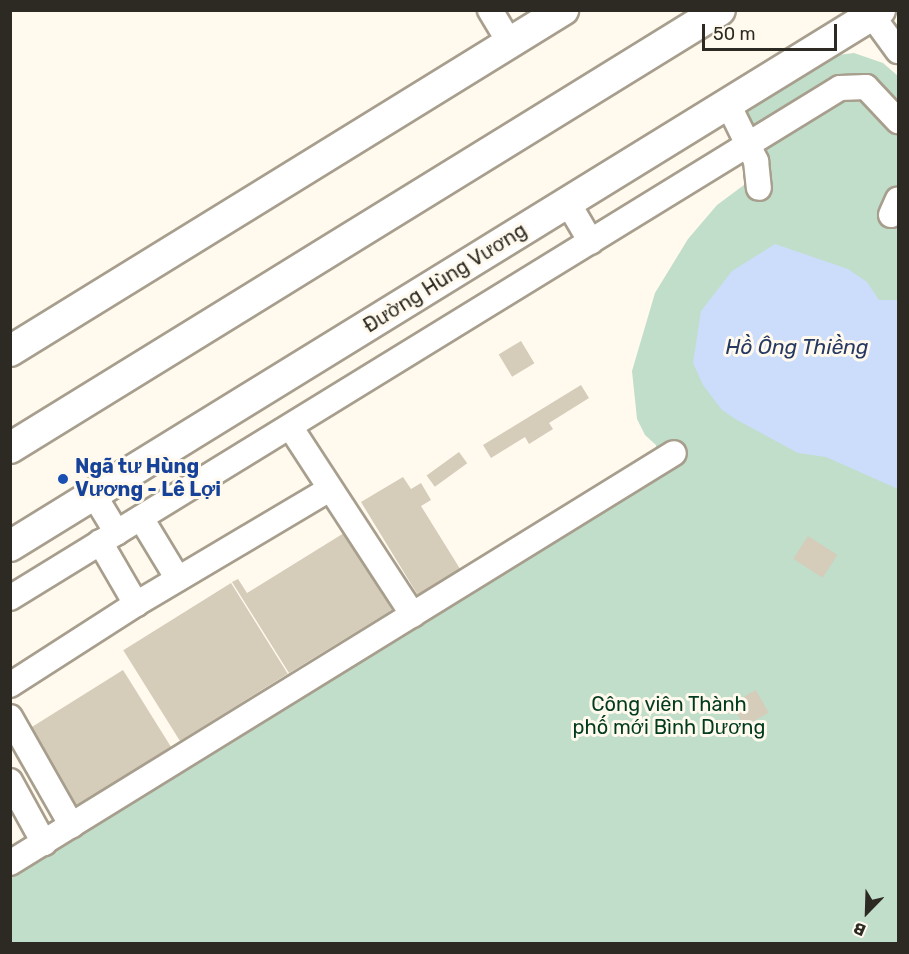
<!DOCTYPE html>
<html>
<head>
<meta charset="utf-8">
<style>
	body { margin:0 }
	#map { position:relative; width:909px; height:954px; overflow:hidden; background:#fff9ee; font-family:Rubik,sans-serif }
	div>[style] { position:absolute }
	.green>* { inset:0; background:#c0deca }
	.water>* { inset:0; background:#ccdcfb }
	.building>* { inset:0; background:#d5ccba; transform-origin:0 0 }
	.roads { filter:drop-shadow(2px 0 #a79e8d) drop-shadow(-2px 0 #a79e8d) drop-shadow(0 2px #a79e8d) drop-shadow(0 -2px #a79e8d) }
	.minor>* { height:24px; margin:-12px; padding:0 12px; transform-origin:12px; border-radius:12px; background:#fff }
	.major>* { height:30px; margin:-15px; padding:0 15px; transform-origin:15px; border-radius:15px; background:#fff }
	.dots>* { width:16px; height:16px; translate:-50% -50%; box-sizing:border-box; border:3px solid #fff9ee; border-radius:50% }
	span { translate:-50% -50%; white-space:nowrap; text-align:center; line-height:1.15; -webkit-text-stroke:6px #fff9ee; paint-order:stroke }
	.street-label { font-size:20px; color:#2d2a23 }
	.transit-label { font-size:20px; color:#164399; font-weight:700 }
	.left { translate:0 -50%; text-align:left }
	.park-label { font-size:20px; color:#003b1f }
	.water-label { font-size:21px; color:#263962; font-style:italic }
	.frame { position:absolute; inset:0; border:12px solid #2d2a23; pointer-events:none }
	.north { position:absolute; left:837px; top:882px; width:60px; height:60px; -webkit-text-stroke:4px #fff9ee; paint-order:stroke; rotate:203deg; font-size:16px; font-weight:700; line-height:24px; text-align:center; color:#2d2a23 }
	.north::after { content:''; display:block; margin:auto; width:21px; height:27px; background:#2d2a23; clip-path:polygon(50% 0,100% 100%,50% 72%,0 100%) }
	.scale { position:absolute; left:702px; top:24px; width:135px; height:27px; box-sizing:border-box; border:3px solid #2d2a23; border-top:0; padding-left:8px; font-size:18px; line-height:21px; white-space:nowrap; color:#2d2a23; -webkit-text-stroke:4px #fff9ee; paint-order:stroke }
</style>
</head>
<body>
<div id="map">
	<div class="green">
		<i style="clip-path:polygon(854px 53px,883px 63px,898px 76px,898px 943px,11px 944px,11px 855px,656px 452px,656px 445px,645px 435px,637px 419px,632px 371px,655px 293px,688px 239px,717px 205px,748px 182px,748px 163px,729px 122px,821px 63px,838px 55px)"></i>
	</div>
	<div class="water">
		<i style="clip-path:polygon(775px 244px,848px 269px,867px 282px,879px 300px,898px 300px,898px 489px,826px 457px,798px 453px,737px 420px,722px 410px,703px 385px,693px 363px,701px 311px,732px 271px)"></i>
	</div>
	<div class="building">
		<i style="left:521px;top:341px;width:26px;height:26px;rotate:59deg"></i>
		<i style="clip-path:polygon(581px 385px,589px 398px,549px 423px,553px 429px,529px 444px,525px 437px,491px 458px,483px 445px)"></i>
		<i style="left:459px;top:452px;width:14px;height:40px;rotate:54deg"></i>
		<i style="clip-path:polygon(403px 477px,411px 489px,421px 483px,431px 500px,421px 506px,462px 572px,419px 597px,361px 502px)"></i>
		<i style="clip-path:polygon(344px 533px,392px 610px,289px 673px,232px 582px,238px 579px,247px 593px)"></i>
		<i style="left:808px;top:536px;width:35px;height:27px;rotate:33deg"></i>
		<i style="left:231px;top:583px;width:107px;height:127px;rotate:58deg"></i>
		<i style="left:123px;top:670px;width:91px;height:114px;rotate:58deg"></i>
		<i style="left:756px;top:690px;width:26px;height:28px;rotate:61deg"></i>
	</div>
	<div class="roads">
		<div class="minor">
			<i style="left:490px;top:10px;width:39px;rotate:59deg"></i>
			<i style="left:868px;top:10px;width:51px;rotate:53.8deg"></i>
			<i style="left:728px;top:104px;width:64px;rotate:63.8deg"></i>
			<i style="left:756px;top:161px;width:27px;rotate:84deg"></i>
			<i style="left:568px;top:203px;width:45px;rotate:59.5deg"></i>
			<i style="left:891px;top:215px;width:17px;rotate:-66deg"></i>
			<i style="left:291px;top:428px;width:223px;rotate:56.9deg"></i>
			<i style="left:94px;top:495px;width:44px;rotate:58.8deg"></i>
			<i style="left:141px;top:518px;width:71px;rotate:58.8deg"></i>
			<i style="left:100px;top:542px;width:72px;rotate:59.9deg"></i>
			<i style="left:10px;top:598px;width:974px;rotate:-31.57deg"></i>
			<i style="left:840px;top:88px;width:26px;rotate:-2deg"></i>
			<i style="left:866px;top:87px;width:47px;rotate:46.7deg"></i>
			<i style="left:10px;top:685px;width:150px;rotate:-32.7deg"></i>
			<i style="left:136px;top:604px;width:215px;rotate:-30.7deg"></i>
			<i style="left:10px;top:717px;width:125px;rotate:60.4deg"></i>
			<i style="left:10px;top:781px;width:71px;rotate:61.3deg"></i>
			<i style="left:10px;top:863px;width:780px;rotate:-31.69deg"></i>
		</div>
		<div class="major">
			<i style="left:10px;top:351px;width:650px;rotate:-31.66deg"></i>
			<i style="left:10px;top:448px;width:834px;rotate:-31.67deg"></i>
			<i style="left:10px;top:546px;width:1022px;rotate:-31.64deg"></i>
		</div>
	</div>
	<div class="dots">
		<i style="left:63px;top:479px;background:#1a4fb4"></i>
	</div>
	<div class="street-label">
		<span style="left:445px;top:278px;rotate:-32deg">Đường Hùng Vương</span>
	</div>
	<div class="transit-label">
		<span class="left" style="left:75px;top:478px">Ngã tư Hùng<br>Vương - Lê Lợi</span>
	</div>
	<div class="park-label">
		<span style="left:669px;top:716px">Công viên Thành<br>phố mới Bình Dương</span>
	</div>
	<div class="water-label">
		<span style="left:797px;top:347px">Hồ Ông Thiềng</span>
	</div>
	<div class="frame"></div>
	<div class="north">B</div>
	<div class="scale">50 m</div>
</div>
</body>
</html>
